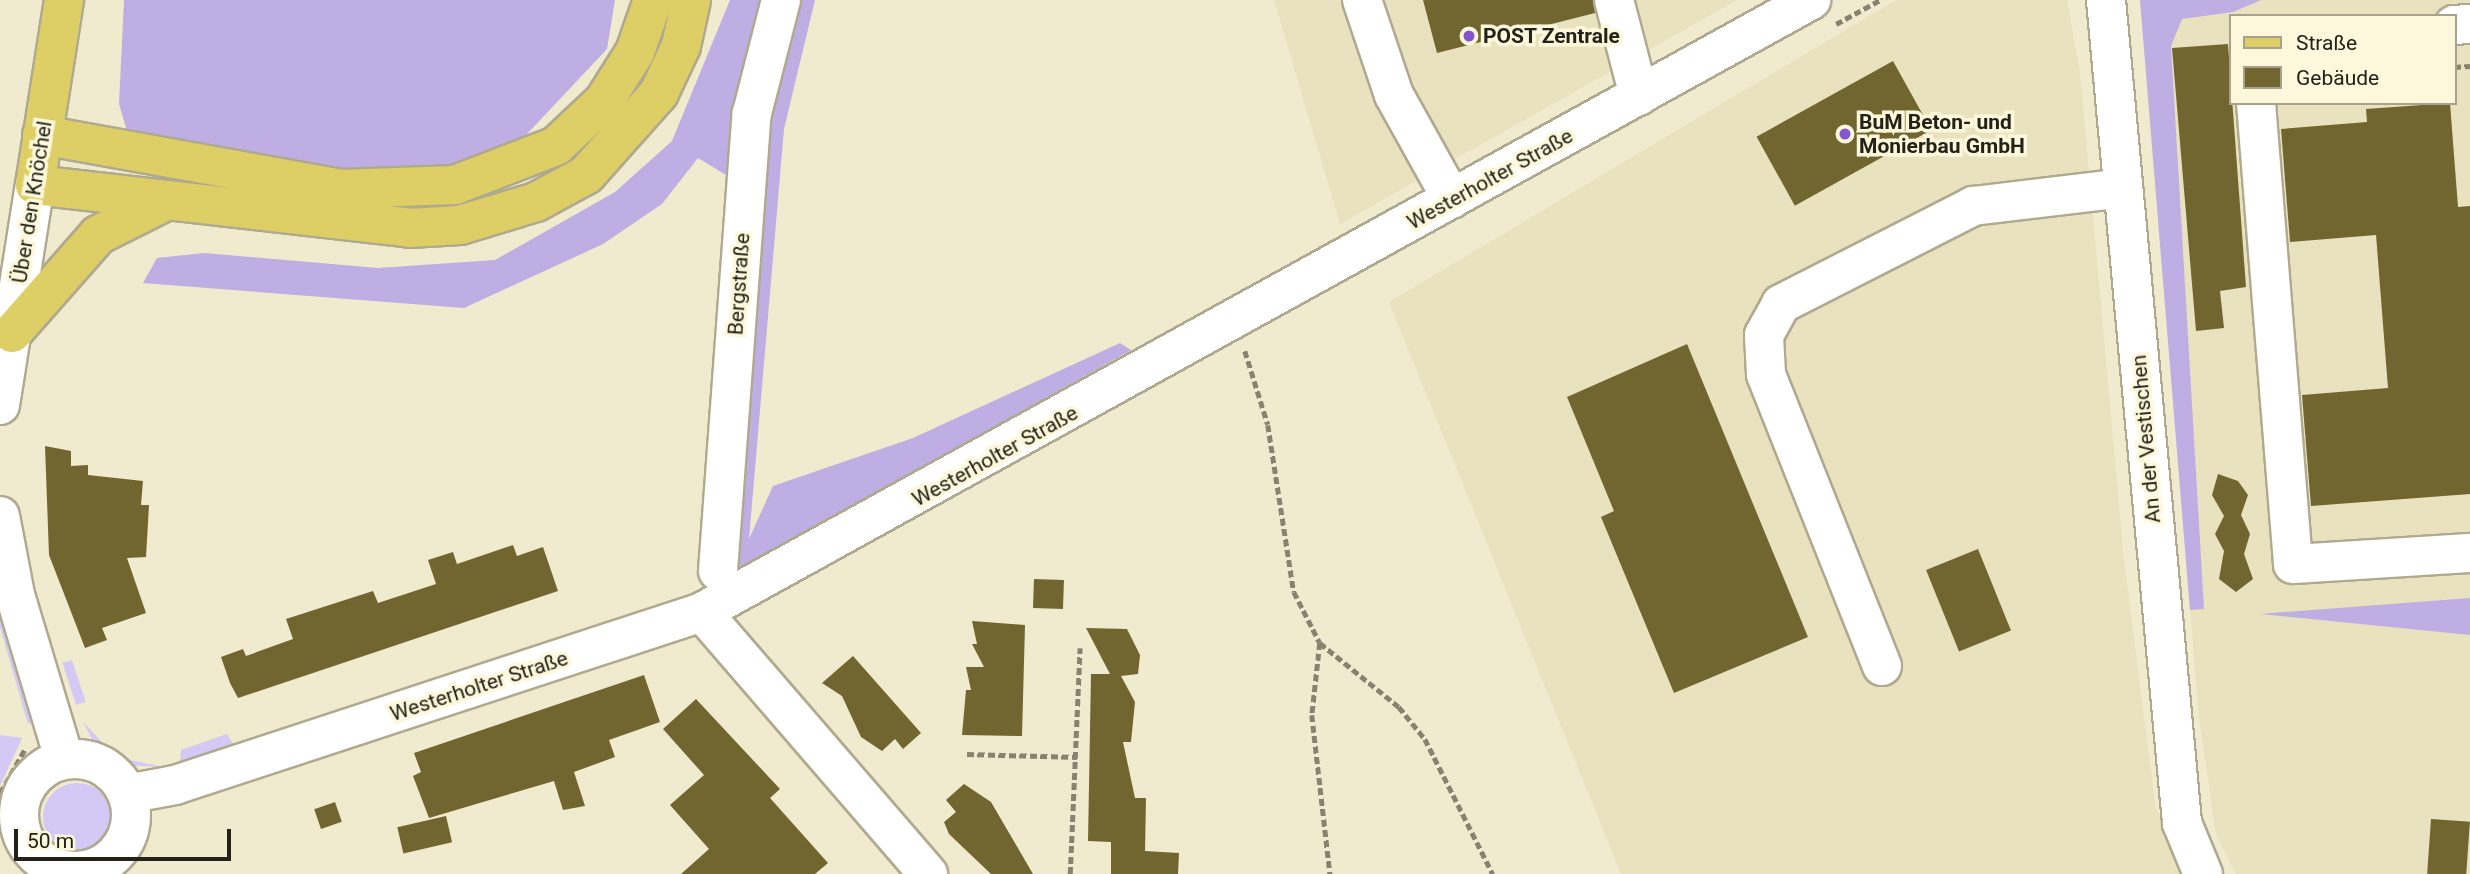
<!DOCTYPE html>
<html>
<head>
<meta charset="utf-8">
<style>
	body { margin:0 }
	#map { position:relative; width:2470px; height:874px; overflow:hidden; background:#f0eace; font-family:Roboto,sans-serif }
	div>[style] { position:absolute }
	.built>* { inset:0; background:#e9e2be }
	.green>* { inset:0; background:#d4c8f4; transform-origin:0 0 }
	.round { border-radius:50% }
	.forest>* { inset:0; background:#beaee4 }
	.building>* { inset:0; background:#71662f; transform-origin:0 0 }
	.path>* { height:4.5px; margin-top:-2.25px; transform-origin:0; background:repeating-linear-gradient(90deg,#878370 0 7px,transparent 0 10.5px) }
	.roads { filter:drop-shadow(2px 0 #afaa8f) drop-shadow(-2px 0 #afaa8f) drop-shadow(0 2px #afaa8f) drop-shadow(0 -2px #afaa8f) }
	.minor>* { height:38px; margin:-19px; padding:0 19px; transform-origin:19px; border-radius:19px; background:#fff }
	.minor>.ring { margin:-19px; padding:0; box-sizing:content-box; background:none; border:38px solid #fff; border-radius:50% }
	.major>* { height:38px; margin:-19px; padding:0 19px; transform-origin:19px; border-radius:19px; background:#dece66 }
	.dots>* { width:19px; height:19px; translate:-50% -50%; box-sizing:border-box; border:4px solid #fdf8db; border-radius:50% }
	span { translate:-50% -50%; white-space:nowrap; text-align:center; line-height:1.15; -webkit-text-stroke:7px #fdf8db; paint-order:stroke }
	.poi-label { font-size:21px; color:#242218; font-weight:700 }
	.left { translate:0 -50%; text-align:left }
	.street-label { font-size:21px; color:#242218 }
	.legend { position:absolute; left:2229px; top:14px; width:228px; height:91px; box-sizing:border-box; background:#fdf8db; border:2px solid #a6a28d; margin:0; padding:9px 12px; list-style:none; font-size:21px; color:#242218 }
	.legend li { display:flex; align-items:center; gap:14px; height:35px }
	.legend b { width:35px; border:2px solid #a6a28d }
	.scale { position:absolute; left:14px; top:829px; width:217px; height:32px; box-sizing:border-box; border:4px solid #242218; border-top:0; padding-left:9px; font-size:21px; line-height:24px; white-space:nowrap; color:#242218; -webkit-text-stroke:5px #fdf8db; paint-order:stroke }
</style>
</head>
<body>
<div id="map">
	<div class="built">
		<i style="clip-path:polygon(1274px 0,1737px 0,1340px 224px)"></i>
		<i style="clip-path:polygon(1896px 0,2067px 0,2080px 73px,2124px 560px,2155px 803px,2179px 874px,1621px 874px,1389px 302px)"></i>
		<i style="clip-path:polygon(evenodd,2140px 0,2470px 0,2470px 874px,2236px 874px,2216px 834px,2199px 718px,2140px 0,2230px 16px,2454px 16px,2454px 103px,2230px 103px,2230px 16px)"></i>
	</div>
	<div class="green">
		<i style="clip-path:polygon(0 590px,35px 721px,28px 724px,0 627px)"></i>
		<i style="left:72px;top:660px;width:44px;height:10px;rotate:72deg"></i>
		<i style="clip-path:polygon(83px 722px,116px 757px,164px 767px,123px 765px,95px 745px)"></i>
		<i style="clip-path:polygon(227px 734px,235px 747px,180px 762px,181px 750px)"></i>
		<i style="clip-path:polygon(0 735px,22px 738px,0 786px)"></i>
		<i class="round" style="left:43px;top:783px;width:68px;height:68px"></i>
	</div>
	<div class="forest">
		<i style="clip-path:polygon(124px 0,615px 0,607px 49px,511px 151px,467px 169px,353px 178px,127px 131px,119px 104px)"></i>
		<i style="clip-path:polygon(730px 0,815px 0,784px 129px,749px 539px,773px 486px,913px 438px,1120px 343px,1131px 350px,749px 564px,701px 572px,731px 178px,698px 158px,662px 204px,603px 244px,464px 308px,143px 283px,157px 258px,204px 253px,378px 268px,495px 260px,615px 192px,672px 141px)"></i>
		<i style="clip-path:polygon(2140px 0,2261px 0,2233px 12px,2182px 19px,2171px 46px,2204px 609px,2190px 610px)"></i>
		<i style="clip-path:polygon(2470px 598px,2470px 635px,2260px 614px)"></i>
	</div>
	<div class="building">
		<i style="clip-path:polygon(1423px 0,1593px 0,1595px 13px,1437px 53px)"></i>
		<i style="clip-path:polygon(2228px 44px,2246px 287px,2220px 291px,2224px 328px,2196px 331px,2172px 48px)"></i>
		<i style="left:1893px;top:61px;width:79px;height:156px;rotate:61deg"></i>
		<i style="clip-path:polygon(2450px 103px,2458px 207px,2470px 206px,2470px 494px,2311px 506px,2302px 395px,2388px 388px,2376px 235px,2290px 242px,2281px 129px,2367px 122px,2366px 109px)"></i>
		<i style="clip-path:polygon(1687px 344px,1808px 637px,1674px 693px,1601px 517px,1614px 511px,1567px 397px)"></i>
		<i style="clip-path:polygon(45px 446px,71px 451px,71px 466px,88px 465px,88px 475px,143px 481px,141px 505px,149px 505px,146px 557px,127px 558px,146px 613px,102px 628px,107px 640px,85px 648px,49px 555px)"></i>
		<i style="clip-path:polygon(2218px 474px,2238px 481px,2248px 495px,2241px 515px,2250px 534px,2244px 554px,2253px 579px,2236px 592px,2219px 579px,2224px 551px,2215px 534px,2224px 516px,2212px 495px)"></i>
		<i style="clip-path:polygon(513px 545px,517px 556px,543px 547px,558px 591px,238px 698px,230px 683px,221px 657px,243px 649px,246px 656px,293px 639px,286px 619px,373px 591px,378px 603px,436px 584px,428px 560px,453px 552px,457px 564px)"></i>
		<i style="left:1978px;top:549px;width:88px;height:56px;rotate:68deg"></i>
		<i style="left:1034px;top:579px;width:30px;height:29px;rotate:2deg"></i>
		<i style="clip-path:polygon(972px 621px,1025px 625px,1022px 736px,962px 735px,966px 690px,971px 690px,966px 667px,984px 667px,972px 644px,977px 644px)"></i>
		<i style="clip-path:polygon(1086px 628px,1127px 629px,1140px 655px,1138px 674px,1121px 676px,1135px 702px,1131px 742px,1123px 742px,1135px 798px,1146px 798px,1145px 851px,1179px 853px,1178px 874px,1111px 874px,1111px 842px,1088px 841px,1091px 674px,1110px 674px)"></i>
		<i style="clip-path:polygon(853px 656px,921px 733px,903px 749px,895px 739px,882px 751px,861px 737px,842px 696px,822px 683px)"></i>
		<i style="clip-path:polygon(644px 675px,660px 722px,609px 740px,615px 757px,574px 772px,585px 806px,563px 810px,554px 781px,429px 818px,413px 776px,421px 772px,414px 753px)"></i>
		<i style="clip-path:polygon(696px 699px,780px 789px,770px 798px,828px 863px,815px 874px,681px 874px,709px 849px,670px 805px,704px 775px,663px 729px)"></i>
		<i style="clip-path:polygon(964px 784px,991px 802px,1033px 874px,991px 874px,949px 834px,944px 822px,956px 812px,946px 800px)"></i>
		<i style="left:335px;top:802px;width:21px;height:22px;rotate:71deg"></i>
		<i style="left:446px;top:816px;width:27px;height:50px;rotate:77deg"></i>
		<i style="left:2431px;top:819px;width:39px;height:55px;rotate:4deg"></i>
	</div>
	<div class="path">
		<i style="left:1836px;top:24px;width:50px;rotate:-28.6deg"></i>
		<i style="left:2454px;top:67px;width:16px;rotate:-4deg"></i>
		<i style="left:1245px;top:351px;width:77px;rotate:72.7deg"></i>
		<i style="left:1268px;top:425px;width:169px;rotate:81.2deg"></i>
		<i style="left:1294px;top:592px;width:57px;rotate:63deg"></i>
		<i style="left:1320px;top:643px;width:72px;rotate:96.3deg"></i>
		<i style="left:1312px;top:715px;width:160px;rotate:83.5deg"></i>
		<i style="left:1320px;top:643px;width:102px;rotate:39deg"></i>
		<i style="left:1399px;top:707px;width:41px;rotate:50.9deg"></i>
		<i style="left:1425px;top:739px;width:151px;rotate:63.3deg"></i>
		<i style="left:967px;top:754px;width:110px;rotate:1.6deg"></i>
		<i style="left:0;top:793px;width:51px;rotate:-60.4deg"></i>
		<i style="left:1070px;top:874px;width:226px;rotate:-87.5deg"></i>
	</div>
	<div class="roads">
		<div class="minor">
			<i style="left:1362px;top:0;width:100px;rotate:71.4deg"></i>
			<i style="left:1394px;top:95px;width:119px;rotate:60.9deg"></i>
			<i style="left:1614px;top:0;width:99px;rotate:75.4deg"></i>
			<i style="left:2106px;top:0;width:827px;rotate:84.72deg"></i>
			<i style="left:2182px;top:823px;width:55px;rotate:67.6deg"></i>
			<i style="left:2454px;top:25px;width:16px;rotate:-4deg"></i>
			<i style="left:2256px;top:103px;width:462px;rotate:85.4deg"></i>
			<i style="left:2293px;top:564px;width:177px;rotate:-3.6deg"></i>
			<i style="left:0;top:405px;width:223px;rotate:-81deg"></i>
			<i style="left:0;top:516px;width:80px;rotate:79.2deg"></i>
			<i style="left:15px;top:595px;width:170px;rotate:73.3deg"></i>
			<i style="left:718px;top:571px;width:459px;rotate:-85.8deg"></i>
			<i style="left:752px;top:113px;width:117px;rotate:-75.6deg"></i>
			<i style="left:702px;top:612px;width:346px;rotate:49.2deg"></i>
			<i style="left:1882px;top:666px;width:314px;rotate:-111.7deg"></i>
			<i style="left:1766px;top:374px;width:39px;rotate:-93deg"></i>
			<i style="left:1764px;top:335px;width:35px;rotate:-61deg"></i>
			<i style="left:1781px;top:304px;width:216px;rotate:-27deg"></i>
			<i style="left:1973px;top:206px;width:151px;rotate:-6.8deg"></i>
			<i class="ring" style="left:19px;top:759px;width:74px;height:74px"></i>
			<i style="left:127px;top:794px;width:49px;rotate:-10.6deg"></i>
			<i style="left:175px;top:785px;width:555px;rotate:-18.17deg"></i>
			<i style="left:702px;top:612px;width:1267px;rotate:-28.89deg"></i>
		</div>
		<div class="major">
			<i style="left:64px;top:0;width:187px;rotate:98.9deg"></i>
			<i style="left:35px;top:185px;width:377px;rotate:6.5deg"></i>
			<i style="left:410px;top:228px;width:50px;rotate:-3.4deg"></i>
			<i style="left:460px;top:225px;width:79px;rotate:-16.8deg"></i>
			<i style="left:536px;top:202px;width:57px;rotate:-28.4deg"></i>
			<i style="left:586px;top:175px;width:110px;rotate:-48.3deg"></i>
			<i style="left:659px;top:93px;width:52px;rotate:-64.9deg"></i>
			<i style="left:681px;top:46px;width:47px;rotate:-77.7deg"></i>
			<i style="left:42px;top:135px;width:304px;rotate:10.2deg"></i>
			<i style="left:341px;top:189px;width:114px;rotate:-2deg"></i>
			<i style="left:455px;top:185px;width:108px;rotate:-21.1deg"></i>
			<i style="left:556px;top:146px;width:66px;rotate:-43.2deg"></i>
			<i style="left:604px;top:101px;width:58px;rotate:-57.7deg"></i>
			<i style="left:635px;top:52px;width:55px;rotate:-70.9deg"></i>
			<i style="left:12px;top:333px;width:130px;rotate:-48.7deg"></i>
			<i style="left:98px;top:235px;width:72px;rotate:-26.6deg"></i>
		</div>
	</div>
	<div class="dots">
		<i style="left:1469px;top:36px;background:#8455ce"></i>
		<i style="left:1845px;top:134px;background:#8455ce"></i>
	</div>
	<div class="poi-label">
		<span class="left" style="left:1483px;top:36px">POST Zentrale</span>
		<span class="left" style="left:1859px;top:134px">BuM Beton- und<br>Monierbau GmbH</span>
	</div>
	<div class="street-label">
		<span style="left:1490px;top:179px;rotate:-29deg">Westerholter Straße</span>
		<span style="left:32px;top:202px;rotate:-81deg">Über den Knöchel</span>
		<span style="left:739px;top:284px;rotate:-86deg">Bergstraße</span>
		<span style="left:2146px;top:439px;rotate:-95deg">An der Vestischen</span>
		<span style="left:995px;top:456px;rotate:-29deg">Westerholter Straße</span>
		<span style="left:479px;top:686px;rotate:-18deg">Westerholter Straße</span>
	</div>
	<ul class="legend">
	<li><b style="height:9px;background:#dece66"></b>Straße</li>
	<li><b style="height:19px;background:#71662f"></b>Gebäude</li>
	</ul>
	<div class="scale">50 m</div>
</div>
</body>
</html>
